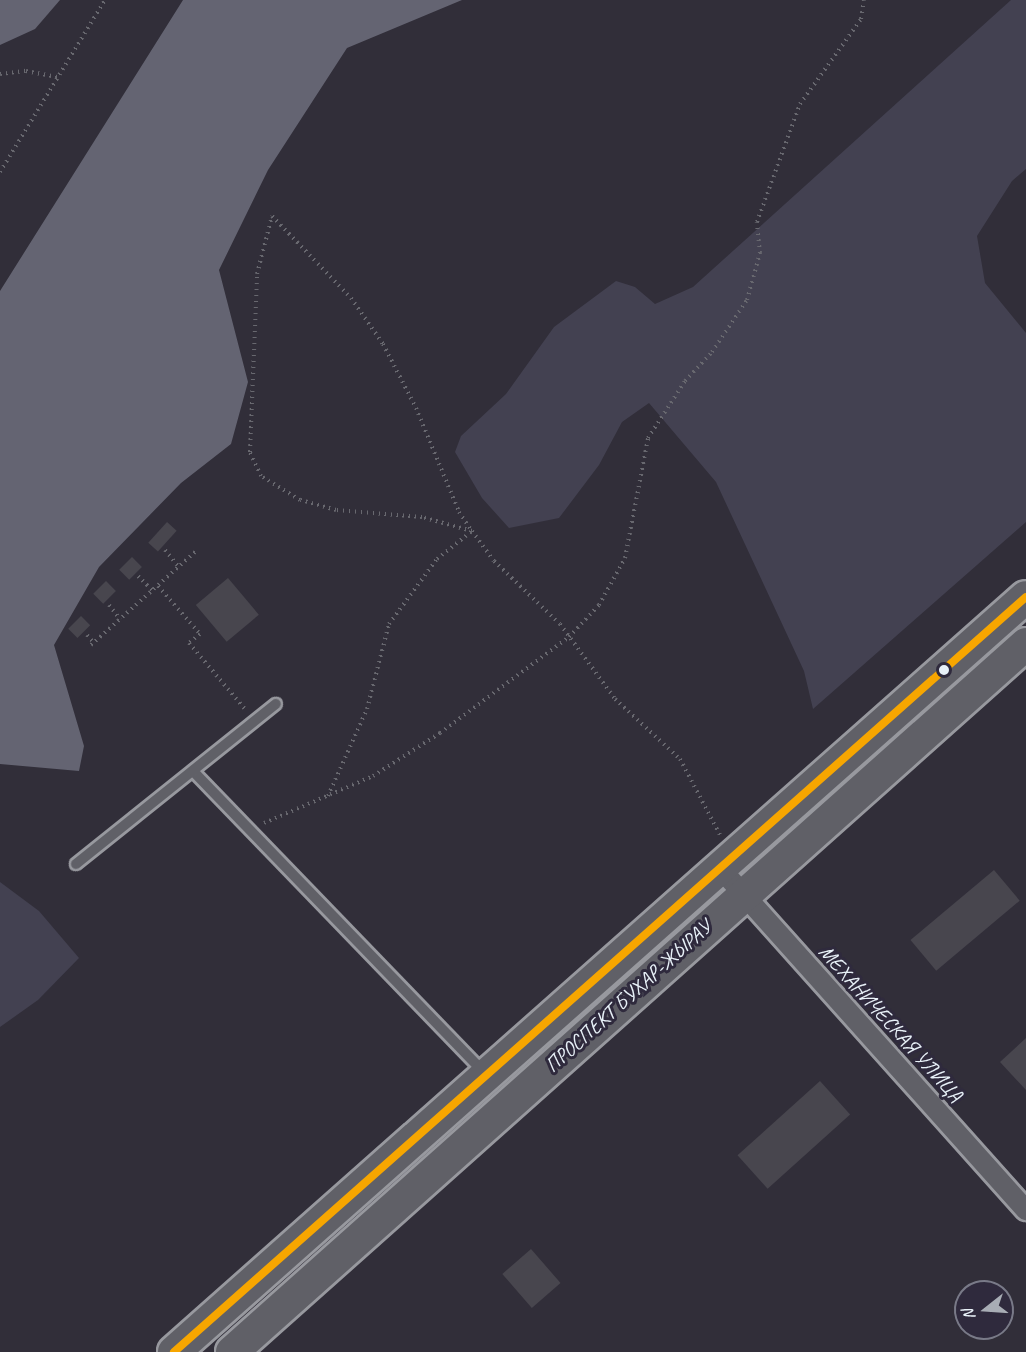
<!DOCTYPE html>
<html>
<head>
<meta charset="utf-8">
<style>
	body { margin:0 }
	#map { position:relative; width:1026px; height:1352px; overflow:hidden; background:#312e39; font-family:Caveat,sans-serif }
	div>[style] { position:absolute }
	.green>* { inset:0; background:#434151 }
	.water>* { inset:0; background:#646472 }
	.building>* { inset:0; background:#48464e; transform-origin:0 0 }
	.path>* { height:4px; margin-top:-2px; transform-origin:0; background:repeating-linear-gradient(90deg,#68686f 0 1.5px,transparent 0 6px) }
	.roads { filter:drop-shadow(2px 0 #98999f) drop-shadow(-2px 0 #98999f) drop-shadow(0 2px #98999f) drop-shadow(0 -2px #98999f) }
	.lane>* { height:10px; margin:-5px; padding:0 5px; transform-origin:5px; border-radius:5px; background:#606067 }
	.street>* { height:20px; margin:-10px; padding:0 10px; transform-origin:10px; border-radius:10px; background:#606067 }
	.primary>* { height:32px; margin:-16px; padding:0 16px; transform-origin:16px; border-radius:16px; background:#606067 }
	.bus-1>* { height:8px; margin:-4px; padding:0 4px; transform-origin:4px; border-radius:4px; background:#f7a600 }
	.dots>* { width:16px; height:16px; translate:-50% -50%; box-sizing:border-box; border:3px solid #2f2a3d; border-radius:50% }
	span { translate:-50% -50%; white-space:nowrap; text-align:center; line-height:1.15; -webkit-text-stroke:6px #2f2a3d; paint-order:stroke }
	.street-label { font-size:21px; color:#e8f1f8 }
	.north { position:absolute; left:954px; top:1280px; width:60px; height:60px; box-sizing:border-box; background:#2f2a3d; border:2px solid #797a88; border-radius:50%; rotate:253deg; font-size:16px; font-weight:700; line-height:24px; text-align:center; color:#e8f1f8 }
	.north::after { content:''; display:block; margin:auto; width:21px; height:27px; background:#a8adb5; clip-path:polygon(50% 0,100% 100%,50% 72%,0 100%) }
</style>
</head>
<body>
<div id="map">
	<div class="green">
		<i style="clip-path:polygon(1011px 0,1026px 0,1026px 169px,1012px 181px,977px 236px,985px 283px,1026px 333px,1026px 522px,813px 709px,804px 671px,716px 482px,649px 403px,622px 422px,599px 465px,559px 518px,509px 528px,482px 498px,455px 452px,461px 436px,506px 394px,554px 327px,616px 281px,635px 287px,655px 304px,693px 287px)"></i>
		<i style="clip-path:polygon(0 882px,39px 911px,79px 958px,38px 1000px,0 1027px)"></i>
	</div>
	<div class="water">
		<i style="clip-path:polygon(0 0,60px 0,35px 29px,0 45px)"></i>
		<i style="clip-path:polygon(183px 0,462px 0,347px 48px,268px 170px,219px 270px,248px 382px,231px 444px,181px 483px,99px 567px,54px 645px,84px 746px,79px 771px,0 764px,0 291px)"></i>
	</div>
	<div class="building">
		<i style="left:167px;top:522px;width:13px;height:28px;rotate:42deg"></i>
		<i style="left:132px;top:557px;width:14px;height:18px;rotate:45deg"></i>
		<i style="left:228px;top:578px;width:48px;height:42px;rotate:50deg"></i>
		<i style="left:106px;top:581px;width:14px;height:18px;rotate:45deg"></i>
		<i style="left:81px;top:616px;width:13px;height:18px;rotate:45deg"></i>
		<i style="left:994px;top:870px;width:40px;height:109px;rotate:50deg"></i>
		<i style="clip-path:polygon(1026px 1038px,1026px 1090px,1000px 1062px)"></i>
		<i style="left:820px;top:1081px;width:45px;height:111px;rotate:48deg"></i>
		<i style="left:531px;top:1249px;width:45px;height:38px;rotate:49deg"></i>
	</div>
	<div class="path">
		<i style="left:0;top:74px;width:26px;rotate:-7deg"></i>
		<i style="left:26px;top:71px;width:33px;rotate:11deg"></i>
		<i style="left:0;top:172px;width:202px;rotate:-58.6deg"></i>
		<i style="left:472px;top:531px;width:52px;rotate:-164.4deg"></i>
		<i style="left:422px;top:517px;width:86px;rotate:-175.3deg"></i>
		<i style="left:336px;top:510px;width:37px;rotate:-164deg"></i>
		<i style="left:300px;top:500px;width:46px;rotate:-148.4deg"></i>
		<i style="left:261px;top:476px;width:26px;rotate:-115deg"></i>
		<i style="left:250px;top:452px;width:178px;rotate:-87.7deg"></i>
		<i style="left:257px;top:274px;width:60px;rotate:-75.5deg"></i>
		<i style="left:272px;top:216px;width:114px;rotate:46.1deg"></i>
		<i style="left:351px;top:298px;width:56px;rotate:55.2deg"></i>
		<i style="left:383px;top:344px;width:72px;rotate:62.7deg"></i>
		<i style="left:416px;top:408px;width:113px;rotate:67.5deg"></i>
		<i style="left:459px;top:512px;width:23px;rotate:56deg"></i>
		<i style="left:472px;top:531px;width:37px;rotate:54deg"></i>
		<i style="left:494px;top:561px;width:91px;rotate:43.7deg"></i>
		<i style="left:560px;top:624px;width:93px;rotate:53.7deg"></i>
		<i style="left:615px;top:699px;width:88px;rotate:42.7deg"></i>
		<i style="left:680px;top:759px;width:86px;rotate:62.2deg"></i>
		<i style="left:165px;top:550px;width:22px;rotate:51deg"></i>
		<i style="left:138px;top:576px;width:20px;rotate:45deg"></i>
		<i style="left:158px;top:586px;width:64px;rotate:48.8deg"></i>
		<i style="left:200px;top:634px;width:14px;rotate:141deg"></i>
		<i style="left:189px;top:643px;width:87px;rotate:49.7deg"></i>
		<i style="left:109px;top:605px;width:18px;rotate:52deg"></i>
		<i style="left:87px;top:635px;width:11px;rotate:49deg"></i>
		<i style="left:91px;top:645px;width:141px;rotate:-41.8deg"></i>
		<i style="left:328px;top:796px;width:95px;rotate:-65.9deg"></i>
		<i style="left:367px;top:709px;width:88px;rotate:-75.5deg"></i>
		<i style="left:389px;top:624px;width:81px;rotate:-53.6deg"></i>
		<i style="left:437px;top:559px;width:45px;rotate:-38.7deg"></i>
		<i style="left:264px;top:823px;width:119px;rotate:-23.3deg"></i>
		<i style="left:373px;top:776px;width:80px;rotate:-32.7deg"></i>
		<i style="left:440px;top:733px;width:161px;rotate:-36.7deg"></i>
		<i style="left:569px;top:637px;width:44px;rotate:-46.8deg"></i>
		<i style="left:599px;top:605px;width:54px;rotate:-61deg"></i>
		<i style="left:625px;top:558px;width:122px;rotate:-79.1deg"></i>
		<i style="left:648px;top:438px;width:68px;rotate:-57deg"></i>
		<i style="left:685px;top:381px;width:40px;rotate:-47deg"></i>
		<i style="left:712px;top:352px;width:63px;rotate:-56.1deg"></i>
		<i style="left:747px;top:300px;width:49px;rotate:-74.5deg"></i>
		<i style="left:760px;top:253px;width:31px;rotate:-96deg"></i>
		<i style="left:757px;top:222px;width:126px;rotate:-70deg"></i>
		<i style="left:800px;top:104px;width:105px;rotate:-54.3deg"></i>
		<i style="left:861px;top:19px;width:19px;rotate:-81deg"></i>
	</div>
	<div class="roads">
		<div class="lane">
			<i style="left:193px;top:771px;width:420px;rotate:46deg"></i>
			<i style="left:76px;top:864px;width:256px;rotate:-38.7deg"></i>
		</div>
		<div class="street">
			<i style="left:720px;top:868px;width:459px;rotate:48.2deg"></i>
		</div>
		<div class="primary">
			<i style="left:174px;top:1352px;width:1138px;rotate:-41.55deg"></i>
			<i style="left:232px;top:1352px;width:1064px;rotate:-41.72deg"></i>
		</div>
	</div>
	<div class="bus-1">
		<i style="left:174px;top:1352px;width:1138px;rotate:-41.55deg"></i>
	</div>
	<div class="dots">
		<i style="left:944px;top:670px;background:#e8f1f8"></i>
	</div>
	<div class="street-label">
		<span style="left:628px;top:996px;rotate:-42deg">ПРОСПЕКТ БУХАР-ЖЫРАУ</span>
		<span style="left:891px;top:1023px;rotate:48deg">МЕХАНИЧЕСКАЯ УЛИЦА</span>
	</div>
	<div class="north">N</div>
</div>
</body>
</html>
